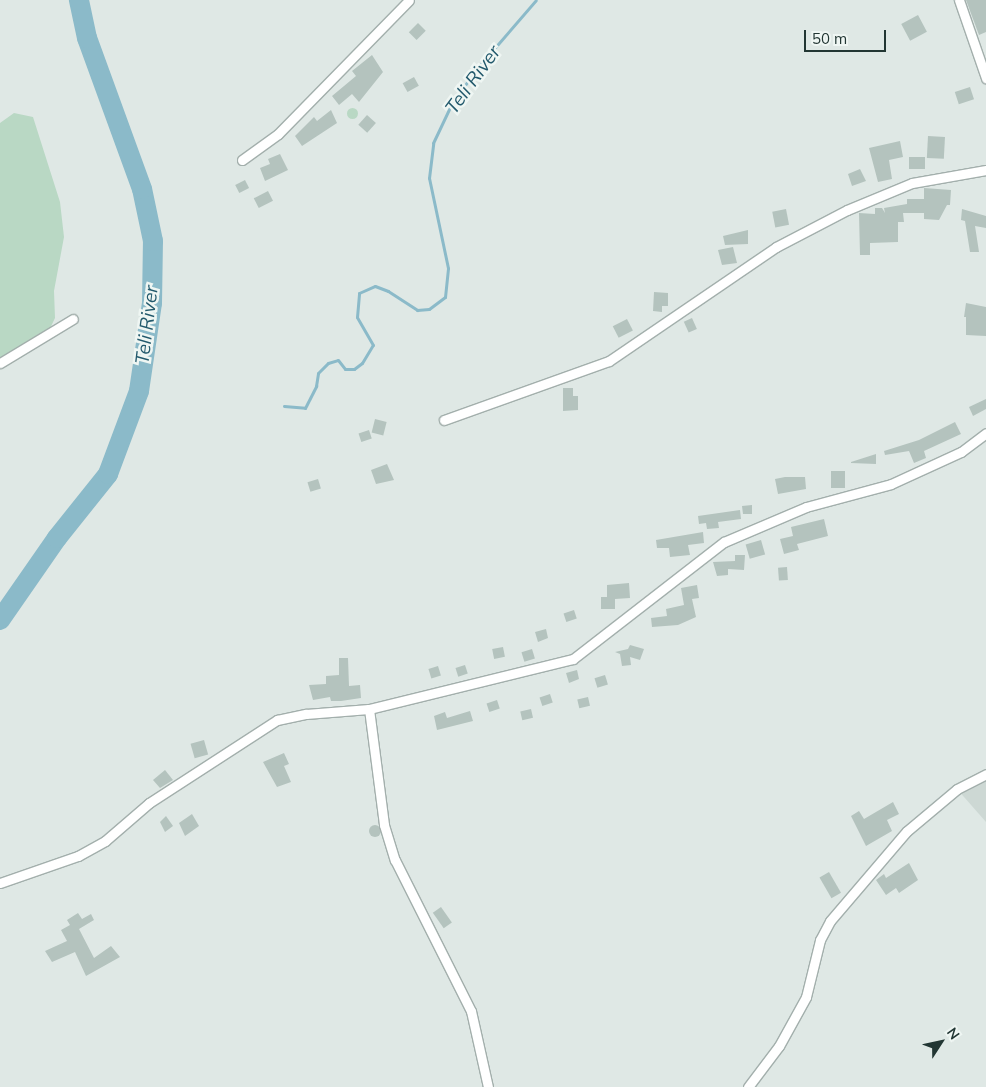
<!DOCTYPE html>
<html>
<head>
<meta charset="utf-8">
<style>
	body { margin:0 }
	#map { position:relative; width:986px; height:1087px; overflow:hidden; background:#dfe8e5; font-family:Mulish,sans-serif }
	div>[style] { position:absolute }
	.built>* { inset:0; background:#cdd8d4 }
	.green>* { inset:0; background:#b9d8c4 }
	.round { border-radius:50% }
	.stream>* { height:3px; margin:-1.5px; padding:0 1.5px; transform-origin:1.5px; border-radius:1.5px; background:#8bbac9 }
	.river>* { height:20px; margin:-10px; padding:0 10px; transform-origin:10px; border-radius:10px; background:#8bbac9 }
	.building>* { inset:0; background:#b4c3be; transform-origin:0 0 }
	.roads { filter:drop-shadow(1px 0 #a3afac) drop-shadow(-1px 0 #a3afac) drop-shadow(0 1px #a3afac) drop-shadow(0 -1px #a3afac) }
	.street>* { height:9px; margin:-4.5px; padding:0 4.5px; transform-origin:4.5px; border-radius:4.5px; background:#fff }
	span { translate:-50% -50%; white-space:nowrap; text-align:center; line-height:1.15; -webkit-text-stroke:5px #eff6f3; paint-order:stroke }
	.water-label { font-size:19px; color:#22596c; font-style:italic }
	.north { position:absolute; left:916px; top:1017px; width:50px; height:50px; -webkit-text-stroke:4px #eff6f3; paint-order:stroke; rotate:55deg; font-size:14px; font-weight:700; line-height:20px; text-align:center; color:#223633 }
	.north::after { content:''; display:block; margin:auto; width:18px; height:22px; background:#223633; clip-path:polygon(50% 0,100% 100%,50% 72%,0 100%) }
	.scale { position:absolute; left:804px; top:30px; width:82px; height:22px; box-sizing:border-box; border:2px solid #223633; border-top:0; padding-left:6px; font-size:15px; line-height:18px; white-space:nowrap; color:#223633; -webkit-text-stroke:4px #eff6f3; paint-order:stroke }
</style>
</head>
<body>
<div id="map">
	<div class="built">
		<i style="clip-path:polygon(986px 774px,986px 822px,957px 789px)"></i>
	</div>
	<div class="green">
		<i class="round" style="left:346.5px;top:107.5px;width:11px;height:11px"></i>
		<i style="clip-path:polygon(14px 113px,33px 117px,60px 202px,64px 237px,54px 291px,55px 318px,44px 341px,0 368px,0 123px)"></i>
	</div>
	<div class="stream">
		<i style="left:284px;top:406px;width:21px;rotate:5deg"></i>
		<i style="left:305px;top:408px;width:25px;rotate:-63deg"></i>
		<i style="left:316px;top:386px;width:13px;rotate:-81deg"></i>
		<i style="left:318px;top:373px;width:14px;rotate:-45deg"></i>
		<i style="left:328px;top:363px;width:10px;rotate:-17deg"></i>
		<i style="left:338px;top:360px;width:11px;rotate:52deg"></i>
		<i style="left:345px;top:369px;width:9px"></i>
		<i style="left:354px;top:369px;width:10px;rotate:-37deg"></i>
		<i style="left:362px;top:363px;width:21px;rotate:-59deg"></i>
		<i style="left:373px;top:345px;width:32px;rotate:-120deg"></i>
		<i style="left:357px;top:317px;width:24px;rotate:-85deg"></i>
		<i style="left:359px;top:293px;width:17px;rotate:-24deg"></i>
		<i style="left:375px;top:286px;width:14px;rotate:21deg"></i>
		<i style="left:388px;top:291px;width:35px;rotate:33deg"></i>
		<i style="left:417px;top:310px;width:12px;rotate:-5deg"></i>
		<i style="left:429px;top:309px;width:20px;rotate:-37deg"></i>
		<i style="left:445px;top:297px;width:29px;rotate:-84deg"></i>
		<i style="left:448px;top:268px;width:92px;rotate:-101.9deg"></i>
		<i style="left:429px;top:178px;width:35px;rotate:-83deg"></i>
		<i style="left:433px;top:143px;width:42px;rotate:-64.7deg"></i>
		<i style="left:451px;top:105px;width:39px;rotate:-55deg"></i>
		<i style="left:473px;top:73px;width:96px;rotate:-49.2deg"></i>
	</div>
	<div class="river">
		<i style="left:0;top:620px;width:100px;rotate:-55.2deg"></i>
		<i style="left:57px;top:538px;width:82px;rotate:-51.4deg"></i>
		<i style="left:108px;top:474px;width:89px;rotate:-69.5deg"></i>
		<i style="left:139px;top:391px;width:89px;rotate:-81.6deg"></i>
		<i style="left:152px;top:303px;width:62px;rotate:-89.1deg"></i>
		<i style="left:153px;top:241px;width:53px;rotate:-101.9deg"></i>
		<i style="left:142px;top:189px;width:161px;rotate:-110deg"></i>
		<i style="left:87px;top:38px;width:39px;rotate:-102deg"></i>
	</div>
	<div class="building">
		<i style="clip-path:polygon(966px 0,986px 0,986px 32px,979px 35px)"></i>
		<i style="left:918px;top:15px;width:19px;height:19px;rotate:62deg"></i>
		<i style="left:418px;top:23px;width:11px;height:13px;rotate:45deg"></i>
		<i style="clip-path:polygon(372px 55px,383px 72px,359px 102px,352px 94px,339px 105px,332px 96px,356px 76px,352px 71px)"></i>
		<i style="left:414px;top:77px;width:10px;height:13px;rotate:61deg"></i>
		<i style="left:970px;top:87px;width:13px;height:16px;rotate:72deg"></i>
		<i style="clip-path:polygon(331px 110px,337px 123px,302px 146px,295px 136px,314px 117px,317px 121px)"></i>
		<i style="left:367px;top:115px;width:12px;height:13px;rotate:42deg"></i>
		<i style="left:928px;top:136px;width:17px;height:22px;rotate:3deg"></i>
		<i style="clip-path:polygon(900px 141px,903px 157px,889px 160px,892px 179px,878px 182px,869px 148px)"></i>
		<i style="clip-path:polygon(280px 154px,288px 170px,265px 181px,260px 168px,270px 164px,268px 159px)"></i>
		<i style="left:909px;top:157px;width:16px;height:12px"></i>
		<i style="clip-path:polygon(860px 169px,866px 181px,852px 186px,848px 174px)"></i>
		<i style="left:245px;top:180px;width:9px;height:11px;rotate:63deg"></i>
		<i style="clip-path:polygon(924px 188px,951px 190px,950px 205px,947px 205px,939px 220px,924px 219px,924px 213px,903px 213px,904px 222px,898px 222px,898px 242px,870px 243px,870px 255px,860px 255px,859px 213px,875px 214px,875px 208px,882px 208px,885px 213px,884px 208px,907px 204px,907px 199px,924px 199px)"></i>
		<i style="left:268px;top:191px;width:11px;height:16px;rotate:63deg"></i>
		<i style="left:786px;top:209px;width:16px;height:14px;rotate:79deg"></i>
		<i style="clip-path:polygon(962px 209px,986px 216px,986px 228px,975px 226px,979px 252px,970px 252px,965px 221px,961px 220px)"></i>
		<i style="clip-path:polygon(748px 230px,748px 244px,725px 245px,723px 236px)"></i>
		<i style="clip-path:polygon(733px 247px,737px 263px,722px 265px,718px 250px)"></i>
		<i style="clip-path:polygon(654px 292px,668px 293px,668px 306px,662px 306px,662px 312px,653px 311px)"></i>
		<i style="clip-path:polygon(966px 303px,986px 307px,986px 336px,966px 335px,966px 317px,964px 317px)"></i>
		<i style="left:692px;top:318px;width:12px;height:9px;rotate:66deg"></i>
		<i style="left:627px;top:319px;width:13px;height:16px;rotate:63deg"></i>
		<i style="clip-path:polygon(563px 388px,573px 388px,573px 396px,578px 396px,578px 410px,563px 411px)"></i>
		<i style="clip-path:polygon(986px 399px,986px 409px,973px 416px,969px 407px)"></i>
		<i style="left:375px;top:419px;width:12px;height:14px;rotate:14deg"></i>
		<i style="clip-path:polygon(955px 422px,961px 434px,924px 451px,926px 458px,914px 463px,909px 451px,885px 455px,884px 451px,919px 440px)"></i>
		<i style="left:369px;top:430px;width:9px;height:11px;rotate:72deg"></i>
		<i style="clip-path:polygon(876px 454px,876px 464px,851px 463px,851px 462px)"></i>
		<i style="clip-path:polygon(387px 464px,394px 480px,376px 484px,371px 470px)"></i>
		<i style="left:831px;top:471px;width:14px;height:17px"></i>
		<i style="clip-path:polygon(785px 477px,805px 477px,806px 489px,778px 494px,775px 479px)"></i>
		<i style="left:318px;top:479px;width:10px;height:11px;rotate:73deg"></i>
		<i style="clip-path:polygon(752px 505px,752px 514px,743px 514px,742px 506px)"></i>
		<i style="clip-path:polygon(740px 510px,741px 519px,718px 522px,719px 528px,707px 529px,706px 523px,699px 524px,698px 516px)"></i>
		<i style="clip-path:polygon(824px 519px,828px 536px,797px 544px,799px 550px,784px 554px,780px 539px,793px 536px,791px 527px)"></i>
		<i style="clip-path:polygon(703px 532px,704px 543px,688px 545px,690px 555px,670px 557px,669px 548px,657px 548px,656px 540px)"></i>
		<i style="left:761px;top:540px;width:15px;height:16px;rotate:74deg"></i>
		<i style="clip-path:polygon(735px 555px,745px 555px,744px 570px,728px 569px,728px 575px,717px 576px,713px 562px,735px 561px)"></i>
		<i style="left:787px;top:567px;width:13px;height:9px;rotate:86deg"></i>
		<i style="clip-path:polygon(629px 583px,630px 598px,615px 599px,615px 609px,601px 609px,601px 597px,607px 597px,607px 585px)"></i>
		<i style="clip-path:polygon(697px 585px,699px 598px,692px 599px,696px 617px,678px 625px,652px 627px,651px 618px,667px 616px,666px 609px,684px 605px,681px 588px)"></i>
		<i style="left:574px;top:610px;width:9px;height:11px;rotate:72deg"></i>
		<i style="clip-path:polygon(546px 629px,548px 638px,538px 642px,535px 632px)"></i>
		<i style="clip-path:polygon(630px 645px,644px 649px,640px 660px,630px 657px,631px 665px,622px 666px,620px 654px,615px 652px,628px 649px)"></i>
		<i style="left:503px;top:647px;width:10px;height:11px;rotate:79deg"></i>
		<i style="left:532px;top:649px;width:10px;height:11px;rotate:73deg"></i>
		<i style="clip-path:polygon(339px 658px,348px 658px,349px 686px,360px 685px,361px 698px,341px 701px,331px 701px,330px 697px,313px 700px,309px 685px,326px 684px,326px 676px,339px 675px)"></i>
		<i style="left:465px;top:665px;width:9px;height:10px;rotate:72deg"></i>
		<i style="left:438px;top:666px;width:10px;height:10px;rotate:73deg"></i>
		<i style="clip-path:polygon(577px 670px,579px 679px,569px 683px,566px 673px)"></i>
		<i style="left:605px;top:675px;width:10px;height:11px;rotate:73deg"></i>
		<i style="left:550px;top:694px;width:9px;height:11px;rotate:72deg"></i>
		<i style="left:588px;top:697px;width:9px;height:11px;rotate:77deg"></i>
		<i style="left:497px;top:700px;width:9px;height:11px;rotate:72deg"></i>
		<i style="left:531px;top:709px;width:9px;height:11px;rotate:77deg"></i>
		<i style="clip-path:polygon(470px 711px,473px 721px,437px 730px,434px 716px,445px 712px,447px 718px)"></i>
		<i style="left:204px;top:740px;width:15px;height:14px;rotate:74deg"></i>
		<i style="clip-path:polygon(284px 753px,289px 764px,284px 766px,291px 782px,277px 787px,263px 762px)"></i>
		<i style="clip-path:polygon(165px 770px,173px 780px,160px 788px,153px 780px)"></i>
		<i style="clip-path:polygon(893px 802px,899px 814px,887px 820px,892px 831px,866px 846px,851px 816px,859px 811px,864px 819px)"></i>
		<i style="clip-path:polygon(192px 814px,199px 826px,185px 836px,179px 823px)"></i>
		<i style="clip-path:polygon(166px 816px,173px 826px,165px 832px,160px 822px)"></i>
		<i class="round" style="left:369px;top:825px;width:12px;height:12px"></i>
		<i style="clip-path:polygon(909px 863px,918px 880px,899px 893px,896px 888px,886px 895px,876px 880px,884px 874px,886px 878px)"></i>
		<i style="left:829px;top:872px;width:24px;height:11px;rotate:60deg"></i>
		<i style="left:441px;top:907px;width:19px;height:10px;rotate:55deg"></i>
		<i style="clip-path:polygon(78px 913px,82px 919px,91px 914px,94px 920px,79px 929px,94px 958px,111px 946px,120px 957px,86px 976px,75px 952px,52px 962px,45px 951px,67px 941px,61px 930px,70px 925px,67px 920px)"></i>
	</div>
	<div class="roads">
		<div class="street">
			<i style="left:959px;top:0;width:83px;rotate:70.9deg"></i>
			<i style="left:242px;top:160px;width:44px;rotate:-35.8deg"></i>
			<i style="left:278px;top:134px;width:187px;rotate:-45.6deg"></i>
			<i style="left:0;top:363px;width:85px;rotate:-31.1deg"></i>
			<i style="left:444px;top:420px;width:175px;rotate:-19.7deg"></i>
			<i style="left:609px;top:361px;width:202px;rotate:-34.3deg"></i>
			<i style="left:776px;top:247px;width:80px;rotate:-27.5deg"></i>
			<i style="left:847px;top:210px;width:70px;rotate:-22.6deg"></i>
			<i style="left:912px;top:183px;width:75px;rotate:-10deg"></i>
			<i style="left:369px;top:709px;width:117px;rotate:82.6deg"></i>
			<i style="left:384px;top:825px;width:37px;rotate:73deg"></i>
			<i style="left:395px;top:860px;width:169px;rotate:63.3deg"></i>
			<i style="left:471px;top:1011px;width:78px;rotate:77.4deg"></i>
			<i style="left:0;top:883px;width:83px;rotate:-19.1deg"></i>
			<i style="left:78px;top:856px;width:31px;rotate:-29deg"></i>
			<i style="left:105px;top:841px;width:58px;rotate:-40.8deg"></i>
			<i style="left:149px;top:803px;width:153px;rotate:-33deg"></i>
			<i style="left:277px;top:720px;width:30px;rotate:-12deg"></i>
			<i style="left:306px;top:714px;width:63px;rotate:-4.5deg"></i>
			<i style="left:369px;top:709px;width:210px;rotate:-13.8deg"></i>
			<i style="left:573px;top:659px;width:191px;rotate:-37.8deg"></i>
			<i style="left:724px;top:542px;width:89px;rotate:-23.1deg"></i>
			<i style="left:806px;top:507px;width:88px;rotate:-15.1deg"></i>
			<i style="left:891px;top:484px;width:77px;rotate:-24.6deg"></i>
			<i style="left:961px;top:452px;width:31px;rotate:-37deg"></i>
			<i style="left:748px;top:1087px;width:51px;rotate:-52.9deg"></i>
			<i style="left:779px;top:1046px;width:56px;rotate:-61.1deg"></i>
			<i style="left:806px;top:997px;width:59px;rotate:-76.2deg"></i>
			<i style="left:820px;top:940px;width:21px;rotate:-62deg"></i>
			<i style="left:830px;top:921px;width:118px;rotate:-49.5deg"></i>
			<i style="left:907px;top:831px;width:65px;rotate:-40deg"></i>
			<i style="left:957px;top:789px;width:33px;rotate:-27deg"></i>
		</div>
	</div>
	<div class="water-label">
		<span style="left:473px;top:80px;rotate:-54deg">Teli River</span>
		<span style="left:147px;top:325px;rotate:-83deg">Teli River</span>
	</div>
	<div class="north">N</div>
	<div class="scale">50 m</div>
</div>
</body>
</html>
